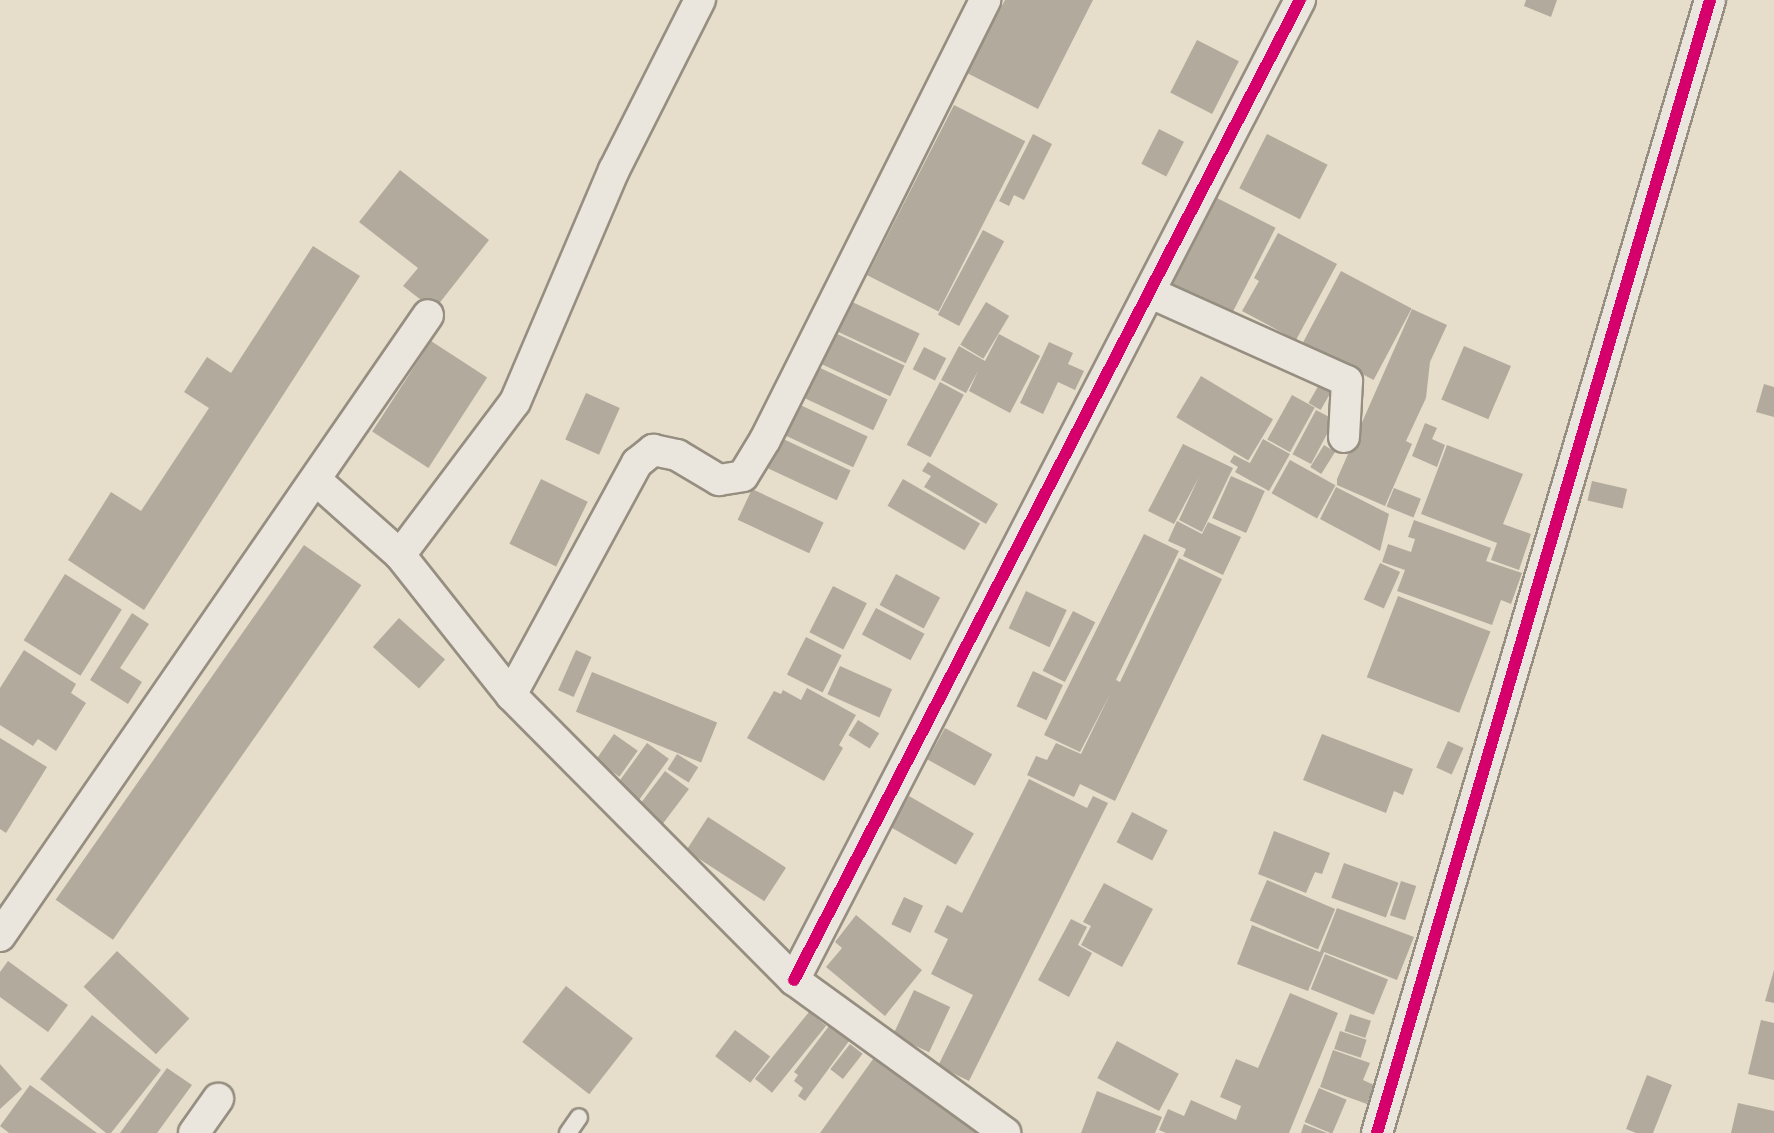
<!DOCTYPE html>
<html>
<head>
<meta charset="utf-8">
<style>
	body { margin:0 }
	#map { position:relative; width:1774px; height:1133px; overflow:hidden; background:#e6decb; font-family:"IM FELL Great Primer",serif }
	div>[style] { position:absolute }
	.building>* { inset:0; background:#b2aa9d; transform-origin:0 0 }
	.roads { filter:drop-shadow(2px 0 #968e81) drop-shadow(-2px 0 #968e81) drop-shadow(0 2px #968e81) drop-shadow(0 -2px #968e81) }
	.lane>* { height:16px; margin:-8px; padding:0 8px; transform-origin:8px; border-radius:8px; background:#ebe6dd }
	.street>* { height:30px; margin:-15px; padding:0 15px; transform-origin:15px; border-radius:15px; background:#ebe6dd }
	.cycleway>* { height:12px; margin:-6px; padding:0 6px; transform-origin:6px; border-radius:6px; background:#d6006c }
	span { translate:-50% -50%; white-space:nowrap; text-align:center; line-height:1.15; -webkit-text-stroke:6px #f6ecd6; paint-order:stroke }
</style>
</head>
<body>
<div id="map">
	<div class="building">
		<i style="clip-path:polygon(1005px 0,1093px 0,1038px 109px,967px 73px)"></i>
		<i style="clip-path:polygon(1526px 0,1557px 0,1551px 17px,1524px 6px)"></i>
		<i style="left:1197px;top:40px;width:47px;height:59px;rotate:27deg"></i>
		<i style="left:954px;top:105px;width:80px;height:191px;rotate:27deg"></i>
		<i style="left:1159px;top:129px;width:28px;height:39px;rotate:27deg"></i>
		<i style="clip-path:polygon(1033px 134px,1052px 144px,1024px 200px,1014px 195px,1009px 206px,999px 201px)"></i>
		<i style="left:1267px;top:134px;width:68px;height:61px;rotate:27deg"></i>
		<i style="clip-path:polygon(400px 170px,489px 240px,434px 310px,403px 286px,418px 268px,359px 222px)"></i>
		<i style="left:1215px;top:197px;width:68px;height:100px;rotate:27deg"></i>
		<i style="left:983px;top:230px;width:24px;height:96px;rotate:28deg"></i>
		<i style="clip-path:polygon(1278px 233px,1337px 264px,1296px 340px,1242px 311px,1259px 281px,1254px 278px)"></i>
		<i style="clip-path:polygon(313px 246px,360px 276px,144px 610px,68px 560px,111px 492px,141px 511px,209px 408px,184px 392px,207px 357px,231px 373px)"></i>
		<i style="left:1341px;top:271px;width:80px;height:81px;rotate:28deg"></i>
		<i style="left:848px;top:300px;width:79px;height:33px;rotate:25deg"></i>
		<i style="left:986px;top:302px;width:27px;height:50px;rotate:31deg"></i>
		<i style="clip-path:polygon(1412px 309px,1447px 325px,1430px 362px,1426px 398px,1406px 441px,1412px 444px,1385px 506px,1337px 485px,1337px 479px)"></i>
		<i style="left:833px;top:332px;width:79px;height:34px;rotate:25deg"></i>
		<i style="clip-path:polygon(999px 334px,1040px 356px,1010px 413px,969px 391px,978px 371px,966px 393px,941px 380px,959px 346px,985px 361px)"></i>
		<i style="left:431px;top:341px;width:67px;height:108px;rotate:33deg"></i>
		<i style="clip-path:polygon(1049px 342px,1073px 353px,1068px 364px,1084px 371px,1075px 390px,1058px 382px,1043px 414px,1020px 403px)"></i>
		<i style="left:1464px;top:346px;width:51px;height:58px;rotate:23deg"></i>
		<i style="left:924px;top:347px;width:25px;height:25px;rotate:27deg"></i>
		<i style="left:816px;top:366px;width:79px;height:34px;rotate:25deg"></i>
		<i style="left:1201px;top:376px;width:84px;height:48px;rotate:31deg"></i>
		<i style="left:940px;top:382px;width:27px;height:71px;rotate:28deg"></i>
		<i style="left:1320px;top:383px;width:14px;height:23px;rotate:30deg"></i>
		<i style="clip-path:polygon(1764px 384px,1774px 387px,1774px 417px,1756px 412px)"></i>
		<i style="left:586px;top:393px;width:37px;height:51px;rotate:24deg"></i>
		<i style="left:1292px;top:395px;width:26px;height:51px;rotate:29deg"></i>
		<i style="left:796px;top:403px;width:79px;height:34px;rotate:25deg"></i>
		<i style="left:1316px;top:410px;width:21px;height:50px;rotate:28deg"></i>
		<i style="clip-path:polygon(1425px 423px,1437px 428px,1432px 439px,1445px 445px,1437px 467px,1412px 456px)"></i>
		<i style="left:779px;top:437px;width:79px;height:33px;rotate:25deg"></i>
		<i style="clip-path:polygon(1263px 439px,1290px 454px,1269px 491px,1235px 472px,1238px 467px,1230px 462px,1234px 455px,1250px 463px)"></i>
		<i style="clip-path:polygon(1183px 444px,1233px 468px,1202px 532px,1179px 520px,1199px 477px,1174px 524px,1148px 511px)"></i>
		<i style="left:1324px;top:445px;width:13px;height:26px;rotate:32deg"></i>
		<i style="clip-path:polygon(1447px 445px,1523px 474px,1503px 524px,1531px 534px,1519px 570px,1491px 560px,1497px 543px,1421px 514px)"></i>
		<i style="left:1290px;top:460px;width:52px;height:38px;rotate:29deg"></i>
		<i style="clip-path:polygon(928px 462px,998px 504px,986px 524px,924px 487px,931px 476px,922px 471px)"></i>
		<i style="left:1231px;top:476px;width:37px;height:46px;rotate:24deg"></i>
		<i style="left:541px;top:479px;width:52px;height:72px;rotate:26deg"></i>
		<i style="left:903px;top:479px;width:89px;height:31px;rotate:30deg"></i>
		<i style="left:1592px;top:481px;width:36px;height:20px;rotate:13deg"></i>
		<i style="clip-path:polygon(1336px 487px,1389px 514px,1380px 551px,1320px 519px)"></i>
		<i style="left:1394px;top:488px;width:29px;height:20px;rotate:22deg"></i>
		<i style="left:752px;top:489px;width:79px;height:34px;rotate:25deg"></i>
		<i style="clip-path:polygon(1414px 520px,1491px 548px,1486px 561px,1522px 573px,1511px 604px,1501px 600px,1492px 625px,1397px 591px,1405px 570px,1382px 562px,1388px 544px,1411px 552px,1415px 539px,1408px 537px)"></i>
		<i style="clip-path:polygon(1177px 521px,1202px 534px,1208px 522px,1241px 537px,1223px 575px,1183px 556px,1186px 549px,1168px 541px)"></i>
		<i style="clip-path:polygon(1144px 534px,1179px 551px,1116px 680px,1120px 682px,1179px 558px,1222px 579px,1115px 801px,1080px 784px,1074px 797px,1027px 775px,1036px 756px,1047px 760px,1056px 743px,1081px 754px,1110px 694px,1080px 752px,1044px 735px)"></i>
		<i style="left:304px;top:545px;width:70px;height:433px;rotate:35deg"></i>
		<i style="left:1380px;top:563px;width:22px;height:40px;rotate:24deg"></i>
		<i style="left:65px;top:574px;width:67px;height:78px;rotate:32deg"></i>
		<i style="left:896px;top:574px;width:50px;height:35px;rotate:28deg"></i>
		<i style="left:833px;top:586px;width:38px;height:52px;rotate:27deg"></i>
		<i style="left:1026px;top:591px;width:45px;height:41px;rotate:25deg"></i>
		<i style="left:1398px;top:596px;width:99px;height:87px;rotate:21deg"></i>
		<i style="left:876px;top:608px;width:55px;height:30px;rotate:28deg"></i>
		<i style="left:1073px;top:611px;width:25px;height:67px;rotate:27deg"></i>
		<i style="clip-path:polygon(132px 613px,149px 624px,120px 668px,142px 682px,128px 704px,90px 680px)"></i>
		<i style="left:399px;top:618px;width:62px;height:39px;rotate:42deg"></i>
		<i style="left:806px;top:637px;width:40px;height:42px;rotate:27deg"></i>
		<i style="clip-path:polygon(24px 650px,76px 684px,71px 693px,86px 703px,56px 751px,38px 739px,33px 746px,0 725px,0 688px)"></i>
		<i style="left:576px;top:650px;width:17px;height:44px;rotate:24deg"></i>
		<i style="left:840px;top:666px;width:57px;height:31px;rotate:24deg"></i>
		<i style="left:1033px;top:671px;width:33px;height:39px;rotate:25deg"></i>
		<i style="left:592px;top:672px;width:135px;height:43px;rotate:22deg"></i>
		<i style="clip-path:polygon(807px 688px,856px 715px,839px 745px,843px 748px,824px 781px,747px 738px,774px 691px,781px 694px,783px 690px,801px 700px)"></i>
		<i style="left:858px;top:720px;width:25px;height:18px;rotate:32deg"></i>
		<i style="left:945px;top:728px;width:54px;height:36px;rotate:29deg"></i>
		<i style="left:614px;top:734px;width:29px;height:32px;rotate:35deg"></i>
		<i style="clip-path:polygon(1322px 734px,1413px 769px,1403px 795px,1394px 791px,1386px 813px,1303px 780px)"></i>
		<i style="clip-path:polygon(0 738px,47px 767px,6px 833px,0 829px)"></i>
		<i style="left:1448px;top:741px;width:17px;height:29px;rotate:24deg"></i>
		<i style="left:647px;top:743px;width:27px;height:52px;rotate:36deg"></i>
		<i style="left:677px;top:754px;width:25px;height:18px;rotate:32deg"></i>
		<i style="left:665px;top:771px;width:30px;height:45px;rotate:37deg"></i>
		<i style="clip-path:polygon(1029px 779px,1087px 808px,1093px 796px,1108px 803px,969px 1081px,938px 1066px,973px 995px,931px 974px,948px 939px,934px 932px,947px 905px,962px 913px)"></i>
		<i style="left:909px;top:796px;width:75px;height:36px;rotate:30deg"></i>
		<i style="left:1132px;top:812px;width:40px;height:34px;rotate:27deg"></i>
		<i style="left:708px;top:817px;width:93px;height:40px;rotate:33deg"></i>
		<i style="clip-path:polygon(1274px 831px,1330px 853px,1322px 874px,1315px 872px,1306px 893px,1258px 874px)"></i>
		<i style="left:1344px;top:863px;width:58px;height:37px;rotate:20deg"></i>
		<i style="left:1267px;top:880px;width:74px;height:44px;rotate:23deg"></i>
		<i style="left:1401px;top:881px;width:16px;height:36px;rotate:18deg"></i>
		<i style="clip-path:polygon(1104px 883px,1153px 909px,1122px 967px,1081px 945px,1091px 926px,1083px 922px)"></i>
		<i style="left:904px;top:897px;width:21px;height:30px;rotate:25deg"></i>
		<i style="clip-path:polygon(1337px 908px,1414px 937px,1397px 980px,1324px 952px,1308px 991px,1237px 964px,1252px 925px,1320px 952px)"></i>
		<i style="clip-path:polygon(856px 915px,922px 970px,885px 1016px,826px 967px,842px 948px,835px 942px)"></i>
		<i style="clip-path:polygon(1071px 919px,1087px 927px,1078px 945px,1092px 953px,1069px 997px,1038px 980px)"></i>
		<i style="left:117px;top:951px;width:99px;height:49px;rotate:43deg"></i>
		<i style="left:1325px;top:954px;width:68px;height:38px;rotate:22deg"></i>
		<i style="clip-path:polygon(8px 961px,68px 1005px,48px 1032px,0 997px,0 972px)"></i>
		<i style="clip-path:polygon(1774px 970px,1774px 1003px,1765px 1001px)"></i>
		<i style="left:566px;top:986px;width:85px;height:71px;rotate:38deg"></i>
		<i style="left:914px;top:990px;width:40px;height:50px;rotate:25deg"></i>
		<i style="clip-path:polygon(1290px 993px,1338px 1013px,1289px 1133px,1166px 1133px,1159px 1130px,1168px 1109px,1184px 1116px,1191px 1100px,1236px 1120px,1241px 1106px,1220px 1097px,1236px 1059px,1258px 1068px)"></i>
		<i style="left:809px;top:1012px;width:22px;height:86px;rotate:39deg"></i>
		<i style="left:1350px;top:1014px;width:22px;height:18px;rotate:18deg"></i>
		<i style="clip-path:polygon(92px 1015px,161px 1070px,111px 1133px,106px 1133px,40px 1079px)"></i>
		<i style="clip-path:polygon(1761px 1020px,1774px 1023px,1774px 1080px,1748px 1074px)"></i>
		<i style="clip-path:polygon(829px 1026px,849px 1041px,805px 1101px,798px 1096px,803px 1088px,794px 1081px,798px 1075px,794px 1072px)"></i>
		<i style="left:735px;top:1030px;width:44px;height:33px;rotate:37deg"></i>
		<i style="left:1340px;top:1031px;width:28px;height:19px;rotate:18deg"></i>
		<i style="left:1117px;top:1041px;width:70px;height:42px;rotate:28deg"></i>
		<i style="left:850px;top:1044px;width:16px;height:32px;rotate:38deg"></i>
		<i style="clip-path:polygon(881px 1048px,985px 1124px,978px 1133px,820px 1133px)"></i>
		<i style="clip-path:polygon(1333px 1050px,1370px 1063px,1363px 1080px,1374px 1085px,1367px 1104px,1320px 1087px)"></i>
		<i style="clip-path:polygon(0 1064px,22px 1089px,0 1109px)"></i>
		<i style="clip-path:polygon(167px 1068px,192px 1085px,157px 1133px,120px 1133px)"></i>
		<i style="clip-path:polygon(1647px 1075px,1672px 1085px,1653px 1133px,1636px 1133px,1626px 1129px)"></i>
		<i style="clip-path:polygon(30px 1085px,97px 1133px,9px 1133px,0 1126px)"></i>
		<i style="left:1319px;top:1088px;width:30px;height:37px;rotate:23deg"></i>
		<i style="clip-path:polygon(1097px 1091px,1162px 1117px,1155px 1133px,1081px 1133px)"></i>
		<i style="clip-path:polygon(1738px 1103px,1774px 1111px,1774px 1133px,1731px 1133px)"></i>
		<i style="clip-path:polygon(1304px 1124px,1327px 1133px,1301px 1133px)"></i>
	</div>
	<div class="roads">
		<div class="lane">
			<i style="left:568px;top:1133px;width:19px;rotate:-55deg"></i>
		</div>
		<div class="street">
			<i style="left:1151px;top:293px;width:215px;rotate:24.2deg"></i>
			<i style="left:1347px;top:381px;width:56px;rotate:93.1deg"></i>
			<i style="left:317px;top:481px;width:111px;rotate:41.7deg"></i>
			<i style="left:400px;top:555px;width:179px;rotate:51.6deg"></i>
			<i style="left:511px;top:695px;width:402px;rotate:45.2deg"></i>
			<i style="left:794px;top:980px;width:261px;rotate:35.9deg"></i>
			<i style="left:400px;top:555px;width:191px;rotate:-53.1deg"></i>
			<i style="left:515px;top:402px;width:252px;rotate:-66.9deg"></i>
			<i style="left:614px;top:170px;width:191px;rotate:-63.2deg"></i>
			<i style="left:511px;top:695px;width:264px;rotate:-61.5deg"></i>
			<i style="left:637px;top:463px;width:21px;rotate:-39deg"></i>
			<i style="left:653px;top:450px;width:25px;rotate:12deg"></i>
			<i style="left:677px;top:455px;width:49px;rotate:30.8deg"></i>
			<i style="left:719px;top:480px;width:24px;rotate:-9deg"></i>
			<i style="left:743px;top:476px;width:42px;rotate:-58.6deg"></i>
			<i style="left:765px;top:440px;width:492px;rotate:-63.4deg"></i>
			<i style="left:0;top:936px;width:754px;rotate:-55.42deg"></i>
			<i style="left:794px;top:980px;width:1103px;rotate:-62.69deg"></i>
			<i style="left:194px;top:1133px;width:42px;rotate:-54.8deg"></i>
			<i style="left:1377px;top:1133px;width:1181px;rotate:-73.62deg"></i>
		</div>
	</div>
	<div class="cycleway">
		<i style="left:794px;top:980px;width:1103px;rotate:-62.69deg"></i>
		<i style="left:1377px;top:1133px;width:1181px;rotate:-73.62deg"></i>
	</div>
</div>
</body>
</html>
